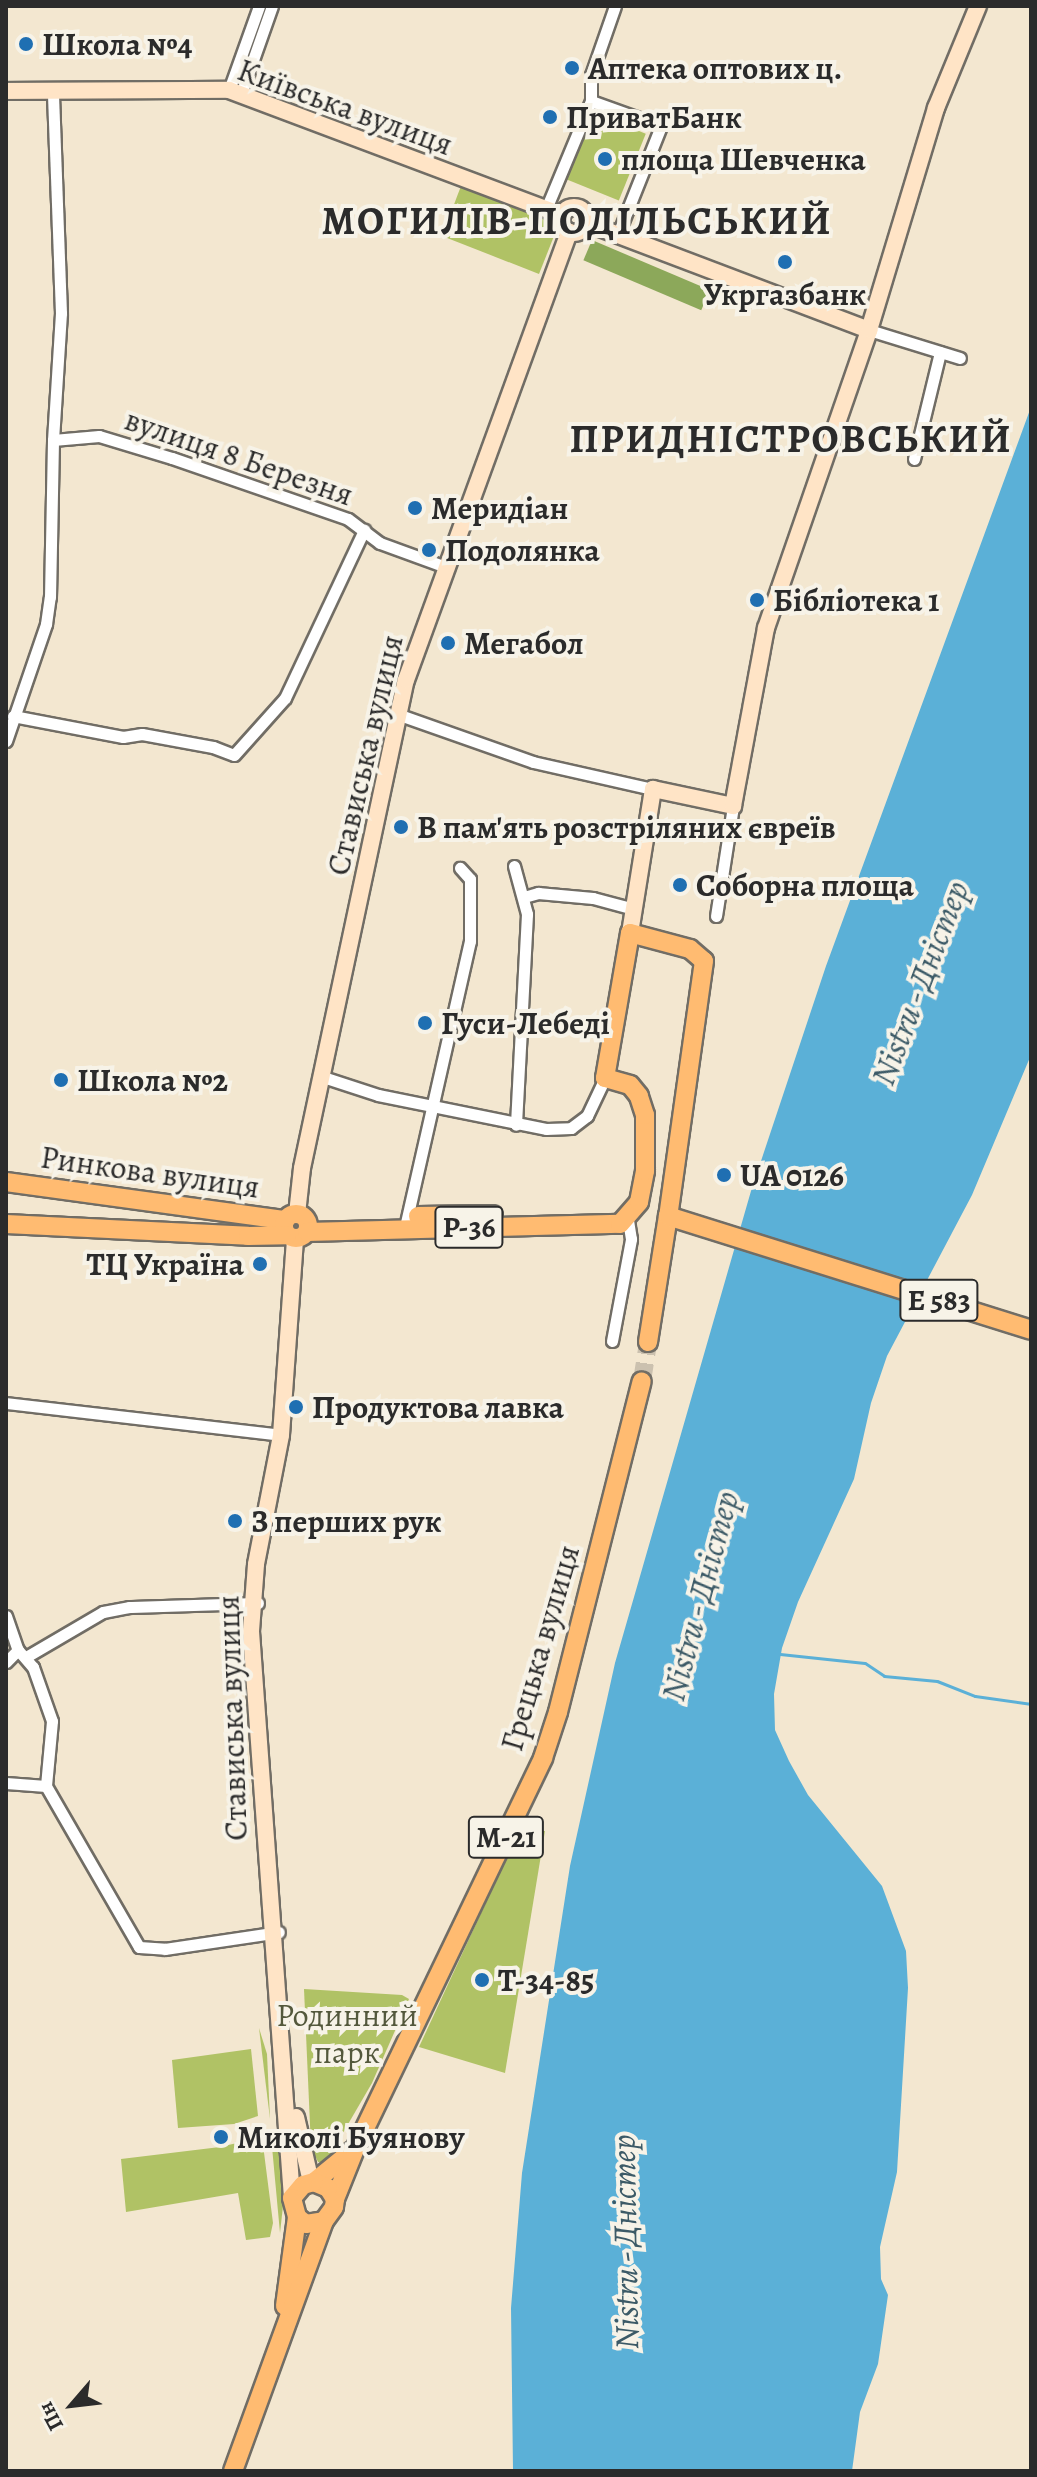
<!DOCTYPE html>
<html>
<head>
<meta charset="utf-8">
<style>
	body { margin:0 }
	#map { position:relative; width:1037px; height:2477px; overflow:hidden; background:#f3e7d0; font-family:Alegreya,serif }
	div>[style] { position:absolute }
	.green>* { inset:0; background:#b0c265; transform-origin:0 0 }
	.forest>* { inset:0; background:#8ca85a; transform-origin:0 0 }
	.water>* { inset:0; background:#5bb0d7 }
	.stream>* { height:3px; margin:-1.5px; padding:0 1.5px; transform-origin:1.5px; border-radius:1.5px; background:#5bb0d7 }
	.trunk-tunnel>* { height:18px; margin-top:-9px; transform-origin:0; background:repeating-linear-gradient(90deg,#cbc1af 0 18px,transparent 0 27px) }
	.roads { filter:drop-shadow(2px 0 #716d65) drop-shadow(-2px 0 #716d65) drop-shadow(0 2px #716d65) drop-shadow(0 -2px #716d65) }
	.minor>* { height:11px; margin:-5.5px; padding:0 5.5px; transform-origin:5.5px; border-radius:5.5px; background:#fff }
	.secondary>* { height:16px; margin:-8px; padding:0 8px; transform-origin:8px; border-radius:8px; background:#ffe4c6 }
	.secondary>.ring { margin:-8px; padding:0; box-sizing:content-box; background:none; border:16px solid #ffe4c6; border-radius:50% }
	.primary>* { height:18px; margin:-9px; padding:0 9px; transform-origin:9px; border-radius:9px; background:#ffbb71 }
	.primary>.ring { margin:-9px; padding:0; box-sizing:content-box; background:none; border:18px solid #ffbb71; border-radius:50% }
	.trunk>* { height:18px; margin:-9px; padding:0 9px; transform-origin:9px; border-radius:9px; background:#ffbb71 }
	.dots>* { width:22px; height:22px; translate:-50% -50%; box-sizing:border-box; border:4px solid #f7f3e8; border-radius:50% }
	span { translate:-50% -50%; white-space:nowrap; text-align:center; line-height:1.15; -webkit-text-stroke:8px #f7f3e8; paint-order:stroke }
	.shield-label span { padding:2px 6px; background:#f7f3e8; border:2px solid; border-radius:6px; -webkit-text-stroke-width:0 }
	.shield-label { font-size:30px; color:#2b2b2b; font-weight:700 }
	.poi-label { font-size:32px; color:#2b2b2b; font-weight:700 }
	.left { translate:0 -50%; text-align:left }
	.right { translate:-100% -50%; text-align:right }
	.street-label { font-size:32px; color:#2b2b2b }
	.park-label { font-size:32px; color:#53583c }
	.water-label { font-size:34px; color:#3c5a67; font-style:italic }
	.district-label { font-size:40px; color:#2b2b2b; font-weight:700; letter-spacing:2px }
	.frame { position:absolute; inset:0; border:8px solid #2b2b2b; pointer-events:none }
	.north { position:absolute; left:32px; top:2365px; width:80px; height:80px; -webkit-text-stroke:6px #f7f3e8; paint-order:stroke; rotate:242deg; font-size:22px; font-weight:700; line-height:32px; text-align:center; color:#2b2b2b }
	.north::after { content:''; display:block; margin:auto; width:28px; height:36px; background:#2b2b2b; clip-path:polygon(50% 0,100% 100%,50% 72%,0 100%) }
</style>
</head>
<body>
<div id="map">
	<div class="green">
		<i style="left:592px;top:112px;width:58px;height:72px;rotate:22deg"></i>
		<i style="clip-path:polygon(461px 186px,552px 222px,556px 231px,539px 274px,442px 236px)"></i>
		<i style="clip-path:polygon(519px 1831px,545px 1831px,505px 2073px,419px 2047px)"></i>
		<i style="clip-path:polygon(304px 1989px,402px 1995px,409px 1999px,372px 2083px,326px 2162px,318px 2162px,311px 2147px)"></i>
		<i style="clip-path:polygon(259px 2028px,267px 2054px,270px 2119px)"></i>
		<i style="clip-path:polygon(251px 2049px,258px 2116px,234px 2124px,178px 2128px,172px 2060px)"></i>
		<i style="clip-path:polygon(279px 2134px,283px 2206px,280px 2233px,271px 2136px)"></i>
		<i style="clip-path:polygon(262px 2137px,273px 2223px,270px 2237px,246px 2240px,238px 2193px,126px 2212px,121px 2159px,220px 2147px)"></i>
	</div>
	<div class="forest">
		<i style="left:592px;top:240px;width:128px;height:22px;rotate:23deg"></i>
	</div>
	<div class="water">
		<i style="clip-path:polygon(1031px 407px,1031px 1055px,972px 1195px,887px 1356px,871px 1403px,854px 1479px,798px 1602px,782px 1648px,774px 1694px,775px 1730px,789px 1761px,808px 1795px,882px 1886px,906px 1951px,908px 1988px,897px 2172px,880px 2247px,881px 2279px,888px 2295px,878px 2364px,860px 2412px,852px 2471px,513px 2471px,511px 2308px,522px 2173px,570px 1866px,615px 1663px,751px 1191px,826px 966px)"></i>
	</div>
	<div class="stream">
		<i style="left:780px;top:1654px;width:85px;rotate:6deg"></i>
		<i style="left:865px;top:1663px;width:23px;rotate:34deg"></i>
		<i style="left:884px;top:1676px;width:53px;rotate:5.4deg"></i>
		<i style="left:937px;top:1681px;width:41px;rotate:21.5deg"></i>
		<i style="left:975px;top:1696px;width:57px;rotate:8.1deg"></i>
	</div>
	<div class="trunk-tunnel">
		<i style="left:642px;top:1381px;width:39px;rotate:-81deg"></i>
	</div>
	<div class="roads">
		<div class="minor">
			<i style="left:229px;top:90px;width:89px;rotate:-70.3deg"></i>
			<i style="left:241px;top:94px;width:93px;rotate:-70.6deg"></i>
			<i style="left:591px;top:101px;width:74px;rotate:19.7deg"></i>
			<i style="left:661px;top:126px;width:116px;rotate:111.7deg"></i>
			<i style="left:546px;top:209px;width:117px;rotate:-67.4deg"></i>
			<i style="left:591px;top:101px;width:26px;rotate:-90deg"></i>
			<i style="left:591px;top:75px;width:73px;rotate:-70.8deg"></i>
			<i style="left:869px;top:330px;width:95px;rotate:17.1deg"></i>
			<i style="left:53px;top:440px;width:46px;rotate:-5deg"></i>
			<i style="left:99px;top:436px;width:76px;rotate:16.8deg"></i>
			<i style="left:172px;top:458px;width:186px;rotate:19.1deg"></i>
			<i style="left:348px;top:519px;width:40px;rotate:37deg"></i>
			<i style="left:380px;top:543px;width:70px;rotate:20deg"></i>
			<i style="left:914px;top:459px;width:110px;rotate:-76.3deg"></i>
			<i style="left:397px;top:714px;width:144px;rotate:19.4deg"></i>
			<i style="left:533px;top:762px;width:123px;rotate:12.7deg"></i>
			<i style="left:13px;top:716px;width:112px;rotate:10.8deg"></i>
			<i style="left:123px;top:737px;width:19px;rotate:-9deg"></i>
			<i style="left:142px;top:734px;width:72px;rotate:10.4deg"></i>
			<i style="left:213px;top:747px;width:22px;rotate:21deg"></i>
			<i style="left:234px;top:755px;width:76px;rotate:-48.2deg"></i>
			<i style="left:285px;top:698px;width:186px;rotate:-64.8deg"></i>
			<i style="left:6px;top:741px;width:124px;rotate:-71.1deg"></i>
			<i style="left:46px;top:624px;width:27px;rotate:-82deg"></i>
			<i style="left:50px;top:597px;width:157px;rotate:-88.9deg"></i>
			<i style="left:53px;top:440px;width:127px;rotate:-86.4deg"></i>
			<i style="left:61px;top:313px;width:223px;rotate:-92.1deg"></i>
			<i style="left:514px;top:866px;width:50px;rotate:74.8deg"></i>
			<i style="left:527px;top:914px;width:211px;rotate:93deg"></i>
			<i style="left:524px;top:897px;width:15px;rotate:-16deg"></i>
			<i style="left:538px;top:893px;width:55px;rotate:5.2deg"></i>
			<i style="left:593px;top:898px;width:42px;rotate:15deg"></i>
			<i style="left:716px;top:916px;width:111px;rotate:-81.2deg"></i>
			<i style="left:323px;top:1077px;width:58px;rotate:18.1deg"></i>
			<i style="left:378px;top:1095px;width:171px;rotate:11.4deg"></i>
			<i style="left:546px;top:1129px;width:25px;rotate:-2deg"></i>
			<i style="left:571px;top:1128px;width:20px;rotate:-37deg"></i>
			<i style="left:587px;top:1116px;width:42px;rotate:-64.7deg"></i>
			<i style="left:405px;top:1227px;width:293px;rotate:-77.2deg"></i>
			<i style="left:470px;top:941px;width:62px;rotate:-90deg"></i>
			<i style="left:470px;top:879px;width:15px;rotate:-132deg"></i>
			<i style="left:612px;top:1341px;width:104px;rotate:-79.4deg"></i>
			<i style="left:631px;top:1239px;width:24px;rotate:-99deg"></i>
			<i style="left:6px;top:1403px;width:277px;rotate:6.6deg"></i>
			<i style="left:6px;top:1616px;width:36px;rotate:71deg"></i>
			<i style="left:18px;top:1650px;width:23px;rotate:49deg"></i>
			<i style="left:33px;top:1667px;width:57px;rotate:70.6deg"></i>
			<i style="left:52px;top:1721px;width:65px;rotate:95.3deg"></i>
			<i style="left:46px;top:1786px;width:186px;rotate:60deg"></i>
			<i style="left:139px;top:1947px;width:26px;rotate:4deg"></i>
			<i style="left:165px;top:1949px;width:115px;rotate:-8.5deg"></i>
			<i style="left:26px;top:1657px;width:89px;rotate:-30.3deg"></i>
			<i style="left:103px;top:1612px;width:26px;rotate:-11deg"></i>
			<i style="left:129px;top:1607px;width:129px;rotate:-1.8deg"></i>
			<i style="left:6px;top:1662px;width:17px;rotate:-45deg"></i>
			<i style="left:6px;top:1783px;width:40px;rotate:4.3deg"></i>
		</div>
		<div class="secondary">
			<i style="left:6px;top:91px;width:223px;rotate:-0.3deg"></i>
			<i style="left:229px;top:90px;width:356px;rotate:20.6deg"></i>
			<i class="ring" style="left:561px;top:207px;width:10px;height:10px"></i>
			<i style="left:587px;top:223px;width:302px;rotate:20.8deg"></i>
			<i style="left:630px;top:933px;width:146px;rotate:-80.9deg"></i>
			<i style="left:653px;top:789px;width:82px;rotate:12deg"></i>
			<i style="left:733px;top:806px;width:181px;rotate:-79.5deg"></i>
			<i style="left:766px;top:628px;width:315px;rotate:-70.9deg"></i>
			<i style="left:869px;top:330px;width:232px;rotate:-73.2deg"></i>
			<i style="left:936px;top:108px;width:110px;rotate:-67.6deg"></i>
			<i style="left:297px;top:1214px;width:46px;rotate:-83.8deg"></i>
			<i style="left:302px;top:1168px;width:499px;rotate:-78deg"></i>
			<i style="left:406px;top:680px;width:477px;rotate:-70deg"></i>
			<i style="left:296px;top:2117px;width:67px;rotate:77deg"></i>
			<i style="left:292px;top:2198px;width:568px;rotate:-94.14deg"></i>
			<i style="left:251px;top:1631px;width:67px;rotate:-85.7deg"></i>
			<i style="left:256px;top:1564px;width:131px;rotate:-79deg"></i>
			<i style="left:281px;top:1435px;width:197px;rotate:-85.9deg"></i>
		</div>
		<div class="primary">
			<i style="left:6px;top:1182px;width:282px;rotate:7.8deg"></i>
			<i class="ring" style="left:284px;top:1214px;width:6px;height:6px"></i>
			<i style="left:418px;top:1216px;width:75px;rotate:-0.8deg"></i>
			<i style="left:6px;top:1224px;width:242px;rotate:2.8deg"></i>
			<i style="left:248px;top:1236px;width:39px;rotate:-1deg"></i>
			<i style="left:307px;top:1232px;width:313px;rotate:-1.5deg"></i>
			<i style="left:620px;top:1224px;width:29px;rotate:-49deg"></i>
			<i style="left:639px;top:1202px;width:32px;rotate:-79deg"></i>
			<i style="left:645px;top:1171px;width:56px;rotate:-90deg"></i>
			<i style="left:645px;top:1115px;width:20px;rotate:-108deg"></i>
			<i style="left:639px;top:1096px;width:14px;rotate:-129deg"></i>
			<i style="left:630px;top:1085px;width:26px;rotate:-164deg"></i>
			<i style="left:605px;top:1078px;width:147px;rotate:-80.2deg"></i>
			<i style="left:630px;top:933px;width:62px;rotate:14.9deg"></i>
			<i style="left:690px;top:949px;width:18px;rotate:41deg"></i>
			<i style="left:704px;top:961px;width:258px;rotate:98deg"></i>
		</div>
		<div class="trunk">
			<i style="left:648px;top:1342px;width:128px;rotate:-81deg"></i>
			<i style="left:668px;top:1216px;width:380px;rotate:17.4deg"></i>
			<i style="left:314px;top:2182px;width:49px;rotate:-39.2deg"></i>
			<i style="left:335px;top:2199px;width:54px;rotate:-68.2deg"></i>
			<i style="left:355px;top:2149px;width:434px;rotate:-64.3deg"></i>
			<i style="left:543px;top:1758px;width:48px;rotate:-71.9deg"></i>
			<i style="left:558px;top:1712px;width:341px;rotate:-75.8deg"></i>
			<i style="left:285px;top:2306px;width:90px;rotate:-82.3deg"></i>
			<i style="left:233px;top:2471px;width:266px;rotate:-70deg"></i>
			<i style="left:324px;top:2221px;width:17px;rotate:-54deg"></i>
			<i style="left:334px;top:2207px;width:8px;rotate:-83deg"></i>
			<i style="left:335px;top:2199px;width:13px;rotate:-122deg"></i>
			<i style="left:328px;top:2188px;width:15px;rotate:-157deg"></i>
			<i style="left:314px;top:2182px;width:11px;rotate:165deg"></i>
			<i style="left:303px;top:2185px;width:17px;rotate:130deg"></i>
			<i style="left:292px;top:2198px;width:20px;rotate:75deg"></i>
			<i style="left:297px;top:2217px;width:11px;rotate:38deg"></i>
			<i style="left:306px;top:2224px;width:18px;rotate:-9deg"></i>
		</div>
	</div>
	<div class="dots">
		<i style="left:26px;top:44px;background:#1f6fb2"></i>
		<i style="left:572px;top:68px;background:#1f6fb2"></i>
		<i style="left:550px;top:117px;background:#1f6fb2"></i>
		<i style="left:605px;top:159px;background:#1f6fb2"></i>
		<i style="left:785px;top:262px;background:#1f6fb2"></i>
		<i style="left:415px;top:508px;background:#1f6fb2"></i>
		<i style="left:429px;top:550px;background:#1f6fb2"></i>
		<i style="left:757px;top:600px;background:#1f6fb2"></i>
		<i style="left:448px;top:643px;background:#1f6fb2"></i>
		<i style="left:401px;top:827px;background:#1f6fb2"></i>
		<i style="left:680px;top:885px;background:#1f6fb2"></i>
		<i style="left:425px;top:1023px;background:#1f6fb2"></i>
		<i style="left:61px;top:1080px;background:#1f6fb2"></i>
		<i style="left:724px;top:1175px;background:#1f6fb2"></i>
		<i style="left:260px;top:1264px;background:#1f6fb2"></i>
		<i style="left:296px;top:1407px;background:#1f6fb2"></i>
		<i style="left:235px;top:1521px;background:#1f6fb2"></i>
		<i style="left:482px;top:1980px;background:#1f6fb2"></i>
		<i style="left:221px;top:2137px;background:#1f6fb2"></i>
	</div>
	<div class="shield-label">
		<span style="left:469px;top:1227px">Р-36</span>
		<span style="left:939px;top:1300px">E 583</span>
		<span style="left:506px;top:1837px">М-21</span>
	</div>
	<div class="poi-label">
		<span class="left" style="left:42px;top:44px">Школа №4</span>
		<span class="left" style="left:588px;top:68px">Аптека оптових ц.</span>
		<span class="left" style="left:566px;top:117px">ПриватБанк</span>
		<span class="left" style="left:621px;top:159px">площа Шевченка</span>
		<span style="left:785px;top:294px">Укргазбанк</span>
		<span class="left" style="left:431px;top:508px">Меридіан</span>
		<span class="left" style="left:445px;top:550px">Подолянка</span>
		<span class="left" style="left:773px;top:600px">Бібліотека 1</span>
		<span class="left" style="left:464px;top:643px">Мегабол</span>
		<span class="left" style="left:417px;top:827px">В пам'ять розстріляних євреїв</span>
		<span class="left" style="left:696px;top:885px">Соборна площа</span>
		<span class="left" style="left:441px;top:1023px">Гуси-Лебеді</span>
		<span class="left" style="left:77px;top:1080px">Школа №2</span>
		<span class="left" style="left:740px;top:1175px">UA 0126</span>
		<span class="right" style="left:244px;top:1264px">ТЦ Україна</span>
		<span class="left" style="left:312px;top:1407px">Продуктова лавка</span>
		<span class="left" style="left:251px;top:1521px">З перших рук</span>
		<span class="left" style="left:498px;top:1980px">Т-34-85</span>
		<span class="left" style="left:237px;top:2137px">Миколі Буянову</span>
	</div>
	<div class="street-label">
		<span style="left:345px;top:107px;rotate:20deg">Київська вулиця</span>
		<span style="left:239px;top:457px;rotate:19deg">вулиця 8 Березня</span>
		<span style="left:365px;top:755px;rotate:-77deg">Стависька вулиця</span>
		<span style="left:150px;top:1172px;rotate:8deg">Ринкова вулиця</span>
		<span style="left:540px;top:1648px;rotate:-74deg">Грецька вулиця</span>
		<span style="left:232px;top:1718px;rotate:-92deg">Стависька вулиця</span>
	</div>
	<div class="park-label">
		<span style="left:347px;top:2034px">Родинний<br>парк</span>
	</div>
	<div class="water-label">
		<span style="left:920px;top:983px;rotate:-69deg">Nistru - Дністер</span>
		<span style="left:700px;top:1596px;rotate:-75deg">Nistru - Дністер</span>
		<span style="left:625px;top:2242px;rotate:-91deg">Nistru - Дністер</span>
	</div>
	<div class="district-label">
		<span style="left:577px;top:221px">МОГИЛІВ-ПОДІЛЬСЬКИЙ</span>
		<span style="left:791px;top:439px">ПРИДНІСТРОВСЬКИЙ</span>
	</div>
	<div class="frame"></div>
	<div class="north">Пн</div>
</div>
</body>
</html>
